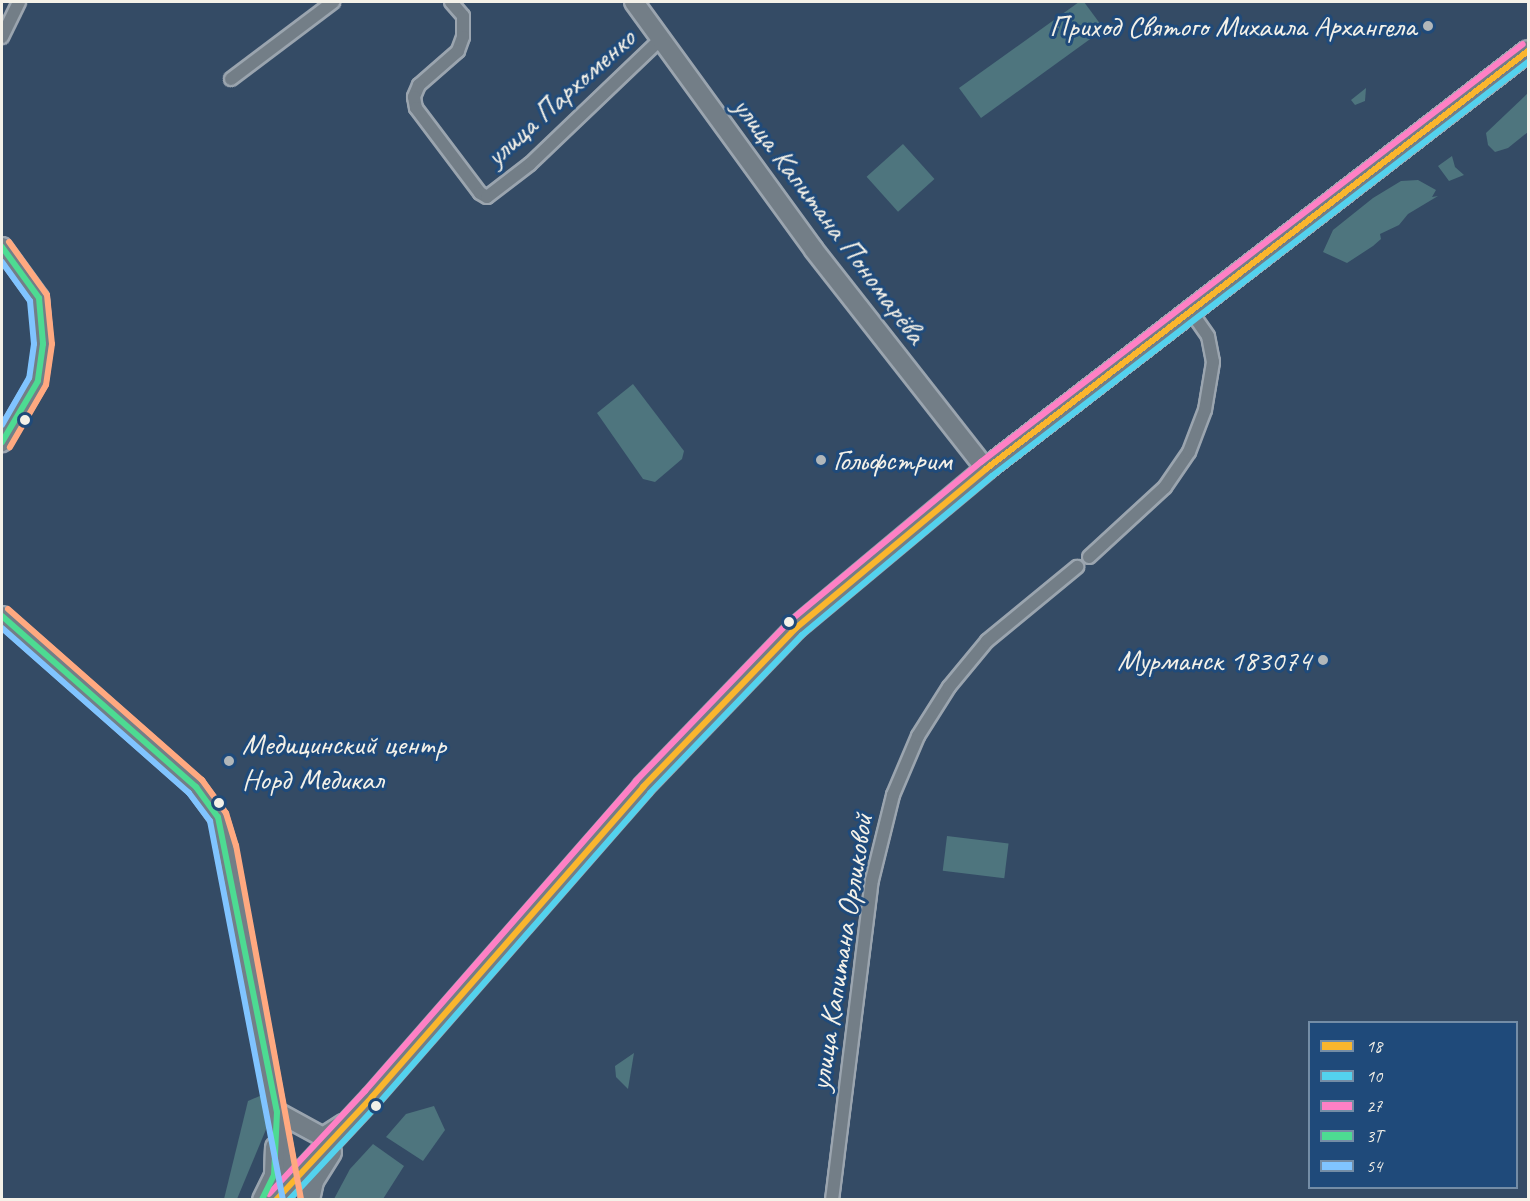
<!DOCTYPE html>
<html>
<head>
<meta charset="utf-8">
<style>
	body { margin:0 }
	#map { position:relative; width:1530px; height:1201px; overflow:hidden; background:#344b65; font-family:Caveat,sans-serif }
	div>[style] { position:absolute }
	.green>* { inset:0; background:#4e757e; transform-origin:0 0 }
	.roads { filter:drop-shadow(2px 0 #9ba5af) drop-shadow(-2px 0 #9ba5af) drop-shadow(0 2px #9ba5af) drop-shadow(0 -2px #9ba5af) }
	.street>* { height:12px; margin:-6px; padding:0 6px; transform-origin:6px; border-radius:6px; background:#737e87 }
	.secondary>* { height:18px; margin:-9px; padding:0 9px; transform-origin:9px; border-radius:9px; background:#737e87 }
	.primary>* { height:20px; margin:-10px; padding:0 10px; transform-origin:10px; border-radius:10px; background:#737e87 }
	.bus-1>* { height:6px; margin:-3px; padding:0 3px; transform-origin:3px; border-radius:3px; background:#fab62d }
	.bus-2>* { height:6px; margin:-3px; padding:0 3px; transform-origin:3px; border-radius:3px; background:#53d2ee }
	.bus-3>* { height:6px; margin:-3px; padding:0 3px; transform-origin:3px; border-radius:3px; background:#ff80c5 }
	.bus-4>* { height:6px; margin:-3px; padding:0 3px; transform-origin:3px; border-radius:3px; background:#4ddb92 }
	.bus-5>* { height:6px; margin:-3px; padding:0 3px; transform-origin:3px; border-radius:3px; background:#80c4ff }
	.bus-6>* { height:6px; margin:-3px; padding:0 3px; transform-origin:3px; border-radius:3px; background:#ffa980 }
	.dots>* { width:16px; height:16px; translate:-50% -50%; box-sizing:border-box; border:3px solid #1f4a7a; border-radius:50% }
	span { translate:-50% -50%; white-space:nowrap; text-align:center; line-height:1.15; -webkit-text-stroke:6px #1f4a7a; paint-order:stroke }
	.poi-label { font-size:30px; color:#f4f1e8 }
	.right { translate:-100% -50%; text-align:right }
	.left { translate:0 -50%; text-align:left }
	.street-label { font-size:30px; color:#f4f1e8 }
	.frame { position:absolute; inset:0; border:3px solid #f4f1e8; pointer-events:none }
	.legend { position:absolute; left:1308px; top:1021px; width:210px; height:168px; box-sizing:border-box; background:#1f4a7a; border:2px solid #748da6; margin:0; padding:8px 10px; list-style:none; font-size:18px; color:#f4f1e8 }
	.legend li { display:flex; align-items:center; gap:12px; height:30px }
	.legend b { width:30px; border:2px solid #748da6 }
</style>
</head>
<body>
<div id="map">
	<div class="green">
		<i style="clip-path:polygon(1079px 2px,1084px 2px,1104px 29px,981px 118px,959px 88px)"></i>
		<i style="clip-path:polygon(1366px 88px,1365px 101px,1355px 105px,1351px 100px)"></i>
		<i style="clip-path:polygon(1528px 93px,1528px 132px,1508px 148px,1495px 152px,1488px 145px,1486px 133px)"></i>
		<i style="left:903px;top:144px;width:47px;height:49px;rotate:48deg"></i>
		<i style="clip-path:polygon(1452px 156px,1455px 167px,1464px 175px,1449px 181px,1438px 166px)"></i>
		<i style="clip-path:polygon(1418px 180px,1436px 190px,1432px 197px,1438px 196px,1408px 214px,1399px 225px,1380px 234px,1381px 239px,1373px 246px,1347px 263px,1323px 252px,1333px 230px,1373px 198px,1401px 181px)"></i>
		<i style="clip-path:polygon(633px 384px,684px 451px,682px 459px,655px 482px,643px 479px,597px 413px)"></i>
		<i style="left:947px;top:836px;width:62px;height:35px;rotate:7deg"></i>
		<i style="clip-path:polygon(634px 1053px,628px 1089px,616px 1077px,615px 1066px)"></i>
		<i style="clip-path:polygon(262px 1095px,267px 1127px,237px 1199px,224px 1199px,248px 1101px)"></i>
		<i style="clip-path:polygon(434px 1106px,445px 1130px,423px 1161px,386px 1137px,406px 1114px)"></i>
		<i style="clip-path:polygon(373px 1144px,404px 1166px,383px 1199px,334px 1199px,350px 1169px)"></i>
	</div>
	<div class="roads">
		<div class="street">
			<i style="left:451px;top:2px;width:18px;rotate:49deg"></i>
			<i style="left:463px;top:16px;width:21px;rotate:90deg"></i>
			<i style="left:463px;top:37px;width:15px;rotate:110deg"></i>
			<i style="left:458px;top:51px;width:52px;rotate:138.9deg"></i>
			<i style="left:419px;top:85px;width:13px;rotate:113deg"></i>
			<i style="left:414px;top:97px;width:11px;rotate:80deg"></i>
			<i style="left:416px;top:108px;width:106px;rotate:53deg"></i>
			<i style="left:480px;top:193px;width:8px;rotate:30deg"></i>
			<i style="left:487px;top:197px;width:54px;rotate:-37.5deg"></i>
			<i style="left:530px;top:164px;width:181px;rotate:-43.7deg"></i>
			<i style="left:2px;top:37px;width:39px;rotate:-64deg"></i>
			<i style="left:231px;top:79px;width:128px;rotate:-37deg"></i>
			<i style="left:1089px;top:557px;width:103px;rotate:-42.6deg"></i>
			<i style="left:1165px;top:487px;width:42px;rotate:-55.6deg"></i>
			<i style="left:1189px;top:452px;width:45px;rotate:-69.1deg"></i>
			<i style="left:1205px;top:410px;width:49px;rotate:-80.5deg"></i>
			<i style="left:1213px;top:362px;width:26px;rotate:-101deg"></i>
			<i style="left:1208px;top:336px;width:28px;rotate:-125deg"></i>
			<i style="left:832px;top:1200px;width:322px;rotate:-82.9deg"></i>
			<i style="left:872px;top:880px;width:88px;rotate:-76.1deg"></i>
			<i style="left:893px;top:795px;width:64px;rotate:-67deg"></i>
			<i style="left:918px;top:736px;width:58px;rotate:-57.7deg"></i>
			<i style="left:949px;top:687px;width:60px;rotate:-50.4deg"></i>
			<i style="left:987px;top:641px;width:117px;rotate:-39.4deg"></i>
		</div>
		<div class="secondary">
			<i style="left:634px;top:2px;width:306px;rotate:54deg"></i>
			<i style="left:814px;top:250px;width:278px;rotate:51.9deg"></i>
			<i style="left:2px;top:247px;width:63px;rotate:54deg"></i>
			<i style="left:39px;top:298px;width:46px;rotate:85deg"></i>
			<i style="left:43px;top:344px;width:37px;rotate:98deg"></i>
			<i style="left:38px;top:381px;width:71px;rotate:120.5deg"></i>
			<i style="left:2px;top:616px;width:259px;rotate:41.4deg"></i>
			<i style="left:196px;top:787px;width:37px;rotate:54deg"></i>
			<i style="left:218px;top:817px;width:31px;rotate:73deg"></i>
			<i style="left:227px;top:847px;width:342px;rotate:79.5deg"></i>
			<i style="left:277px;top:1112px;width:52px;rotate:28.5deg"></i>
			<i style="left:323px;top:1137px;width:24px;rotate:-33deg"></i>
			<i style="left:262px;top:1200px;width:28px;rotate:-64deg"></i>
			<i style="left:274px;top:1175px;width:28px;rotate:-88deg"></i>
		</div>
		<div class="primary">
			<i style="left:276px;top:1200px;width:141px;rotate:-47deg"></i>
			<i style="left:372px;top:1097px;width:412px;rotate:-48.8deg"></i>
			<i style="left:643px;top:787px;width:221px;rotate:-46.1deg"></i>
			<i style="left:796px;top:628px;width:248px;rotate:-39.9deg"></i>
			<i style="left:986px;top:469px;width:684px;rotate:-37.64deg"></i>
			<i style="left:309px;top:1200px;width:19px;rotate:-78deg"></i>
			<i style="left:313px;top:1181px;width:34px;rotate:-58deg"></i>
		</div>
	</div>
	<div class="bus-1">
		<i style="left:276px;top:1200px;width:141px;rotate:-47deg"></i>
		<i style="left:372px;top:1097px;width:412px;rotate:-48.8deg"></i>
		<i style="left:643px;top:787px;width:221px;rotate:-46.1deg"></i>
		<i style="left:796px;top:628px;width:248px;rotate:-39.9deg"></i>
		<i style="left:986px;top:469px;width:684px;rotate:-37.64deg"></i>
	</div>
	<div class="bus-2">
		<i style="left:289px;top:1200px;width:132px;rotate:-47.1deg"></i>
		<i style="left:379px;top:1103px;width:412px;rotate:-48.8deg"></i>
		<i style="left:650px;top:793px;width:219px;rotate:-46.1deg"></i>
		<i style="left:802px;top:635px;width:248px;rotate:-39.9deg"></i>
		<i style="left:992px;top:476px;width:677px;rotate:-37.68deg"></i>
	</div>
	<div class="bus-3">
		<i style="left:269px;top:1194px;width:141px;rotate:-47deg"></i>
		<i style="left:365px;top:1091px;width:412px;rotate:-48.8deg"></i>
		<i style="left:636px;top:781px;width:222px;rotate:-46.1deg"></i>
		<i style="left:790px;top:621px;width:249px;rotate:-39.8deg"></i>
		<i style="left:981px;top:462px;width:684px;rotate:-37.64deg"></i>
	</div>
	<div class="bus-4">
		<i style="left:2px;top:247px;width:63px;rotate:54deg"></i>
		<i style="left:39px;top:298px;width:46px;rotate:85deg"></i>
		<i style="left:43px;top:344px;width:37px;rotate:98deg"></i>
		<i style="left:38px;top:381px;width:71px;rotate:120.5deg"></i>
		<i style="left:2px;top:616px;width:259px;rotate:41.4deg"></i>
		<i style="left:196px;top:787px;width:37px;rotate:54deg"></i>
		<i style="left:218px;top:817px;width:301px;rotate:78.7deg"></i>
		<i style="left:277px;top:1112px;width:63px;rotate:92.7deg"></i>
		<i style="left:274px;top:1175px;width:28px;rotate:116deg"></i>
	</div>
	<div class="bus-5">
		<i style="left:2px;top:262px;width:48px;rotate:54.3deg"></i>
		<i style="left:30px;top:301px;width:43px;rotate:84.7deg"></i>
		<i style="left:34px;top:344px;width:34px;rotate:98deg"></i>
		<i style="left:29px;top:378px;width:54px;rotate:119.9deg"></i>
		<i style="left:2px;top:628px;width:249px;rotate:41.4deg"></i>
		<i style="left:189px;top:793px;width:35px;rotate:53deg"></i>
		<i style="left:210px;top:821px;width:386px;rotate:79.1deg"></i>
	</div>
	<div class="bus-6">
		<i style="left:9px;top:242px;width:65px;rotate:54.4deg"></i>
		<i style="left:47px;top:295px;width:49px;rotate:84.2deg"></i>
		<i style="left:52px;top:344px;width:41px;rotate:98.3deg"></i>
		<i style="left:46px;top:385px;width:72px;rotate:120.1deg"></i>
		<i style="left:8px;top:609px;width:259px;rotate:41.4deg"></i>
		<i style="left:202px;top:780px;width:41px;rotate:54deg"></i>
		<i style="left:226px;top:813px;width:34px;rotate:73deg"></i>
		<i style="left:236px;top:845px;width:359px;rotate:79.6deg"></i>
	</div>
	<div class="dots">
		<i style="left:1428px;top:26px;background:#b1b7ba"></i>
		<i style="left:25px;top:420px;background:#f4f1e8"></i>
		<i style="left:821px;top:460px;background:#b1b7ba"></i>
		<i style="left:789px;top:622px;background:#f4f1e8"></i>
		<i style="left:1323px;top:660px;background:#b1b7ba"></i>
		<i style="left:229px;top:761px;background:#b1b7ba"></i>
		<i style="left:219px;top:803px;background:#f4f1e8"></i>
		<i style="left:376px;top:1106px;background:#f4f1e8"></i>
	</div>
	<div class="poi-label">
		<span class="right" style="left:1416px;top:26px">Приход Святого Михаила Архангела</span>
		<span class="left" style="left:833px;top:460px">Гольфстрим</span>
		<span class="right" style="left:1311px;top:660px">Мурманск 183074</span>
		<span class="left" style="left:242px;top:761px">Медицинский центр<br>Норд Медикал</span>
	</div>
	<div class="street-label">
		<span style="left:560px;top:97px;rotate:-42deg">улица Пархоменко</span>
		<span style="left:830px;top:220px;rotate:53deg">улица Капитана Пономарёва</span>
		<span style="left:841px;top:952px;rotate:-81deg">улица Капитана Орликовой</span>
	</div>
	<div class="frame"></div>
	<ul class="legend">
	<li><b style="height:8px;background:#fab62d"></b>18</li>
	<li><b style="height:8px;background:#53d2ee"></b>10</li>
	<li><b style="height:8px;background:#ff80c5"></b>27</li>
	<li><b style="height:8px;background:#4ddb92"></b>3Т</li>
	<li><b style="height:8px;background:#80c4ff"></b>54</li>
	</ul>
</div>
</body>
</html>
